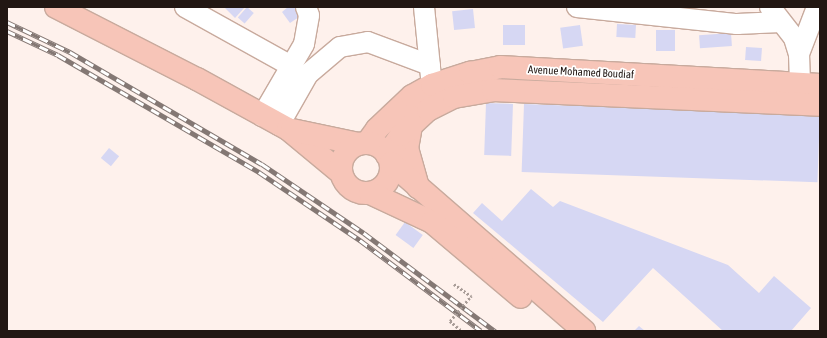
<!DOCTYPE html>
<html>
<head>
<meta charset="utf-8">
<style>
	body { margin:0 }
	#map { position:relative; width:827px; height:338px; overflow:hidden; background:#fef1ec; font-family:"Asap Condensed",sans-serif }
	div>[style] { position:absolute }
	.building>* { inset:0; background:#d6d7f3; transform-origin:0 0 }
	.path>* { height:2.5px; margin-top:-1.25px; transform-origin:0; background:repeating-linear-gradient(90deg,#a99d98 0 2px,transparent 0 4px) }
	.roads { filter:drop-shadow(1px 0 #c8aa9d) drop-shadow(-1px 0 #c8aa9d) drop-shadow(0 1px #c8aa9d) drop-shadow(0 -1px #c8aa9d) }
	.minor>* { height:20px; margin:-10px; padding:0 10px; transform-origin:10px; border-radius:10px; background:#fff }
	.major>* { height:22px; margin:-11px; padding:0 11px; transform-origin:11px; border-radius:11px; background:#f7c5b8 }
	.major>.ring { margin:-11px; padding:0; box-sizing:content-box; background:none; border:22px solid #f7c5b8; border-radius:50% }
	.rail>* { height:4.5px; margin-top:-2.25px; transform-origin:0; background:repeating-linear-gradient(90deg,#fff 0 9px,#847874 0 18px); box-sizing:border-box; border-block:1px solid #847874 }
	.path-bridge>* { height:2.5px; margin-top:-1.25px; transform-origin:0; background:repeating-linear-gradient(90deg,#a99d98 0 2px,transparent 0 4px) }
	span { translate:-50% -50%; white-space:nowrap; text-align:center; line-height:1.15; -webkit-text-stroke:3.5px #fff; paint-order:stroke }
	.street-label { font-size:11px; color:#221713 }
	.frame { position:absolute; inset:0; border:8px solid #221713; pointer-events:none }
</style>
</head>
<body>
<div id="map">
	<div class="building">
		<i style="clip-path:polygon(224px 7px,245px 7px,235px 18px)"></i>
		<i style="left:247px;top:7px;width:9px;height:14px;rotate:41deg"></i>
		<i style="clip-path:polygon(288px 7px,296px 7px,302px 15px,290px 23px,282px 12px)"></i>
		<i style="left:473px;top:9px;width:19px;height:21px;rotate:84deg"></i>
		<i style="left:617px;top:24px;width:19px;height:13px;rotate:3deg"></i>
		<i style="left:503px;top:25px;width:22px;height:20px"></i>
		<i style="left:580px;top:25px;width:21px;height:20px;rotate:82deg"></i>
		<i style="left:656px;top:30px;width:19px;height:21px"></i>
		<i style="left:731px;top:33px;width:13px;height:32px;rotate:86deg"></i>
		<i style="left:746px;top:47px;width:16px;height:13px;rotate:4deg"></i>
		<i style="left:486px;top:103px;width:27px;height:52px;rotate:2deg"></i>
		<i style="left:524px;top:104px;width:296px;height:68px;rotate:2deg"></i>
		<i style="left:109px;top:148px;width:13px;height:13px;rotate:39deg"></i>
		<i style="clip-path:polygon(531px 189px,553px 207px,560px 201px,728px 265px,759px 293px,774px 276px,811px 308px,791px 331px,723px 331px,653px 268px,603px 322px,473px 213px,482px 203px,502px 221px)"></i>
		<i style="left:405px;top:222px;width:22px;height:16px;rotate:36deg"></i>
		<i style="clip-path:polygon(639px 326px,645px 331px,634px 331px)"></i>
	</div>
	<div class="path">
		<i style="left:454px;top:284px;width:21px;rotate:35deg"></i>
		<i style="left:450px;top:321px;width:16px;rotate:40deg"></i>
	</div>
	<div class="roads">
		<div class="minor">
			<i style="left:185px;top:7px;width:121px;rotate:29.1deg"></i>
			<i style="left:424px;top:7px;width:70px;rotate:84.3deg"></i>
			<i style="left:577px;top:7px;width:161px;rotate:6.1deg"></i>
			<i style="left:737px;top:24px;width:44px;rotate:-2.6deg"></i>
			<i style="left:770px;top:7px;width:39px;rotate:52deg"></i>
			<i style="left:794px;top:38px;width:17px;rotate:73deg"></i>
			<i style="left:799px;top:54px;width:30px;rotate:88deg"></i>
			<i style="left:799px;top:54px;width:50px;rotate:-69deg"></i>
			<i style="left:262px;top:116px;width:83px;rotate:-59.7deg"></i>
			<i style="left:304px;top:44px;width:29px;rotate:-80deg"></i>
			<i style="left:309px;top:15px;width:9px;rotate:-111deg"></i>
			<i style="left:279px;top:125px;width:59px;rotate:-60.4deg"></i>
			<i style="left:308px;top:74px;width:42px;rotate:-40.2deg"></i>
			<i style="left:340px;top:47px;width:28px;rotate:-10deg"></i>
			<i style="left:368px;top:42px;width:66px;rotate:20.4deg"></i>
		</div>
		<div class="major">
			<i style="left:56px;top:7px;width:158px;rotate:27.1deg"></i>
			<i style="left:197px;top:79px;width:104px;rotate:28.8deg"></i>
			<i style="left:288px;top:129px;width:69px;rotate:39.7deg"></i>
			<i style="left:411px;top:126px;width:22px;rotate:100deg"></i>
			<i style="left:407px;top:148px;width:41px;rotate:74.2deg"></i>
			<i style="left:292px;top:130px;width:68px;rotate:11.8deg"></i>
			<i style="left:367px;top:143px;width:17px;rotate:-54deg"></i>
			<i style="left:377px;top:129px;width:48px;rotate:-43.3deg"></i>
			<i style="left:412px;top:96px;width:23px;rotate:-29deg"></i>
			<i style="left:432px;top:85px;width:40px;rotate:-18deg"></i>
			<i style="left:470px;top:73px;width:31px;rotate:-11deg"></i>
			<i style="left:500px;top:67px;width:321px;rotate:3.2deg"></i>
			<i class="ring" style="left:341px;top:143px;width:28px;height:28px"></i>
			<i style="left:387px;top:155px;width:24px;rotate:-55deg"></i>
			<i style="left:401px;top:135px;width:37px;rotate:-43deg"></i>
			<i style="left:428px;top:110px;width:29px;rotate:-27deg"></i>
			<i style="left:454px;top:97px;width:40px;rotate:-10deg"></i>
			<i style="left:493px;top:90px;width:327px;rotate:2.6deg"></i>
			<i style="left:391px;top:163px;width:256px;rotate:41deg"></i>
			<i style="left:370px;top:193px;width:68px;rotate:25.1deg"></i>
			<i style="left:432px;top:222px;width:116px;rotate:40.1deg"></i>
		</div>
	</div>
	<div class="rail">
		<i style="left:7px;top:22px;width:70px;rotate:25.5deg"></i>
		<i style="left:70px;top:52px;width:222px;rotate:30.3deg"></i>
		<i style="left:262px;top:164px;width:123px;rotate:34.1deg"></i>
		<i style="left:364px;top:233px;width:164px;rotate:36.8deg"></i>
		<i style="left:7px;top:31px;width:56px;rotate:25.2deg"></i>
		<i style="left:58px;top:55px;width:233px;rotate:30.2deg"></i>
		<i style="left:259px;top:172px;width:122px;rotate:34deg"></i>
		<i style="left:360px;top:240px;width:151px;rotate:36.9deg"></i>
	</div>
	<div class="path-bridge">
		<i style="left:450px;top:321px;width:33px;rotate:-50deg"></i>
	</div>
	<div class="street-label">
		<span style="left:581px;top:72px;rotate:3deg">Avenue Mohamed Boudiaf</span>
	</div>
	<div class="frame"></div>
</div>
</body>
</html>
